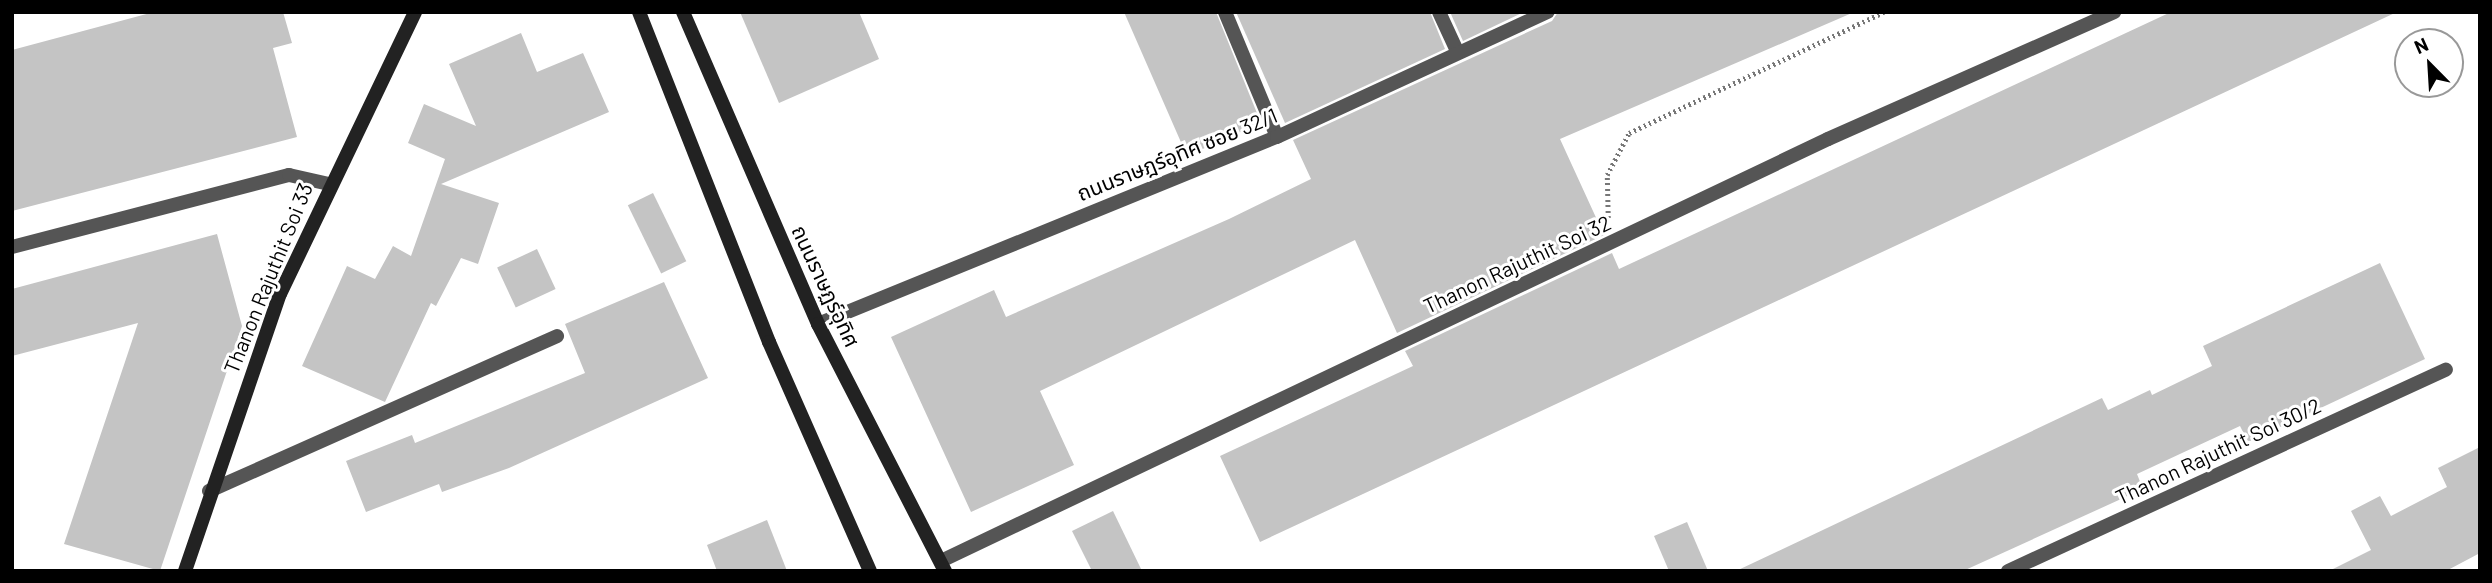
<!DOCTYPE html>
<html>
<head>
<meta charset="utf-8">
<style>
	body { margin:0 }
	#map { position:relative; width:2492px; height:583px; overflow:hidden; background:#fff; font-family:Barlow,"Noto Sans Thai",sans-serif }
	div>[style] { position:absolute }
	.building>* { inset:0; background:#c4c4c4; transform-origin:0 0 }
	.path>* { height:4.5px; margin-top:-2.25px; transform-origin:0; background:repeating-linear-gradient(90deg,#777 0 2px,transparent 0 5.5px) }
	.street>* { height:14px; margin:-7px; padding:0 7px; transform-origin:7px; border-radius:7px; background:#555 }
	.secondary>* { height:14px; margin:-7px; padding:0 7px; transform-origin:7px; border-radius:7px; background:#222 }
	span { translate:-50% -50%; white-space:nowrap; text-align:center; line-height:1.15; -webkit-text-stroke:6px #fff; paint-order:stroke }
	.street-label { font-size:21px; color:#000 }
	.frame { position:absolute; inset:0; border:14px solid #000; pointer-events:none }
	.north { position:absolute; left:2394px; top:28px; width:70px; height:70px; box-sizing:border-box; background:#fff; border:2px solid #999; border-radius:50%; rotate:336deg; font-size:19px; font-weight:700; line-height:28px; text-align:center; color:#000 }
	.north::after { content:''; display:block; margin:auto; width:24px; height:32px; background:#000; clip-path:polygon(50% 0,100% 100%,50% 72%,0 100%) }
</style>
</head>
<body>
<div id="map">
	<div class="building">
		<i style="clip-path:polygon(154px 12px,283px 12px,292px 43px,273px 48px,297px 137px,12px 211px,12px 50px)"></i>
		<i style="clip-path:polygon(740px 12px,859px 12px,879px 59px,779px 103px)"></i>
		<i style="clip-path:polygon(1124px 12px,1216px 12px,1261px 123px,1187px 156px)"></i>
		<i style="clip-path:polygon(1236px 12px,1430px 12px,1445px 49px,1285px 123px)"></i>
		<i style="clip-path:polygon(1450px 12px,1524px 12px,1463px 41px)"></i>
		<i style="clip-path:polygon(1558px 12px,1852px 13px,1560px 139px,1604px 235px,1397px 333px,1355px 240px,1040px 391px,1074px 465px,971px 512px,891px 337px,994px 290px,1006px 317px,1229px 219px,1311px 179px,1293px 140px,1552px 21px)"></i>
		<i style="clip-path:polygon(2171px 12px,2397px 12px,1260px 542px,1220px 456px,1413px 366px,1405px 351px,1612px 253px,1619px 269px)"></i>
		<i style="clip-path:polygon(521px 33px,537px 72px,583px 53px,609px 112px,441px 184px,499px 203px,478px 264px,461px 258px,436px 306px,431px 303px,385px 402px,302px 366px,347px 266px,375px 279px,393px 246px,411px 256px,445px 159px,408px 143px,424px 104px,476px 126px,449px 64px)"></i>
		<i style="left:653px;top:193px;width:76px;height:28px;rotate:64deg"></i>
		<i style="clip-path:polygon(217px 234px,242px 326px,160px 571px,64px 544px,138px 323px,12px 356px,12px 289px)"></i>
		<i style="left:537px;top:249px;width:44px;height:44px;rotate:65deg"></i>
		<i style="clip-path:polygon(2380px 263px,2425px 359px,2248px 442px,2240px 426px,2137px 474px,2143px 489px,1963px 571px,1736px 571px,2102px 398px,2108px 410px,2150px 390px,2152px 395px,2212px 366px,2203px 346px)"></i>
		<i style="clip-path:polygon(664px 282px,708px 378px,509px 468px,442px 492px,439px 484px,366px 512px,346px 461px,412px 435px,415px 443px,585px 373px,565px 324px)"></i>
		<i style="clip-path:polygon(2480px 447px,2480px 553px,2446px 571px,2329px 571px,2371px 550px,2351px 511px,2380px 496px,2391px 516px,2447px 487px,2438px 468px)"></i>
		<i style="clip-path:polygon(1113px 511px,1142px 571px,1092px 571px,1072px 531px)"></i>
		<i style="clip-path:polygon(767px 520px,787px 571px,717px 571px,707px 545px)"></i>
		<i style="clip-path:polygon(1687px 522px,1708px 571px,1669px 571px,1654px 536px)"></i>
	</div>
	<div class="path">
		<i style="left:1608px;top:218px;width:43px;rotate:-91.3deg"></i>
		<i style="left:1607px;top:175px;width:47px;rotate:-62.4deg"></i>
		<i style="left:1629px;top:133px;width:282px;rotate:-25.4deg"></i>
	</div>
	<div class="street">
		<i style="left:1225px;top:12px;width:135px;rotate:67.4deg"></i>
		<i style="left:1439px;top:12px;width:43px;rotate:65.2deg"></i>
		<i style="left:12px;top:247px;width:286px;rotate:-14.6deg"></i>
		<i style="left:289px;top:175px;width:41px;rotate:12.7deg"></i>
		<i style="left:818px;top:324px;width:496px;rotate:-22.2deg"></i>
		<i style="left:1277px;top:137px;width:298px;rotate:-24.8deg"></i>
		<i style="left:209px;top:491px;width:381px;rotate:-24deg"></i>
		<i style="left:941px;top:561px;width:982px;rotate:-25.44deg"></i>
		<i style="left:1828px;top:139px;width:313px;rotate:-23.9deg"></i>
		<i style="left:2008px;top:571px;width:482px;rotate:-24.7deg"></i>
	</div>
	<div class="secondary">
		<i style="left:639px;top:12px;width:355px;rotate:68.5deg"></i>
		<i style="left:769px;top:342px;width:250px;rotate:66.2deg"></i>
		<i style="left:683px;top:12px;width:340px;rotate:66.6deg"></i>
		<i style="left:818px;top:324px;width:278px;rotate:62.8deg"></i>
		<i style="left:185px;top:571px;width:293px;rotate:-71.1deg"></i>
		<i style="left:280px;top:294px;width:313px;rotate:-64.4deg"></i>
	</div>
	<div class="street-label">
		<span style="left:1177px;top:154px;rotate:-22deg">ถนนราษฎร์อุทิศ ซอย 32/1</span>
		<span style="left:1517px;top:264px;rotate:-25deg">Thanon Rajuthit Soi 32</span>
		<span style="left:268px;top:278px;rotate:-68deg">Thanon Rajuthit Soi 33</span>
		<span style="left:826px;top:286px;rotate:65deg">ถนนราษฏร์อุทิศ</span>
		<span style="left:2218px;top:451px;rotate:-25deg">Thanon Rajuthit Soi 30/2</span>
	</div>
	<div class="frame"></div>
	<div class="north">N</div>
</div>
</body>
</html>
